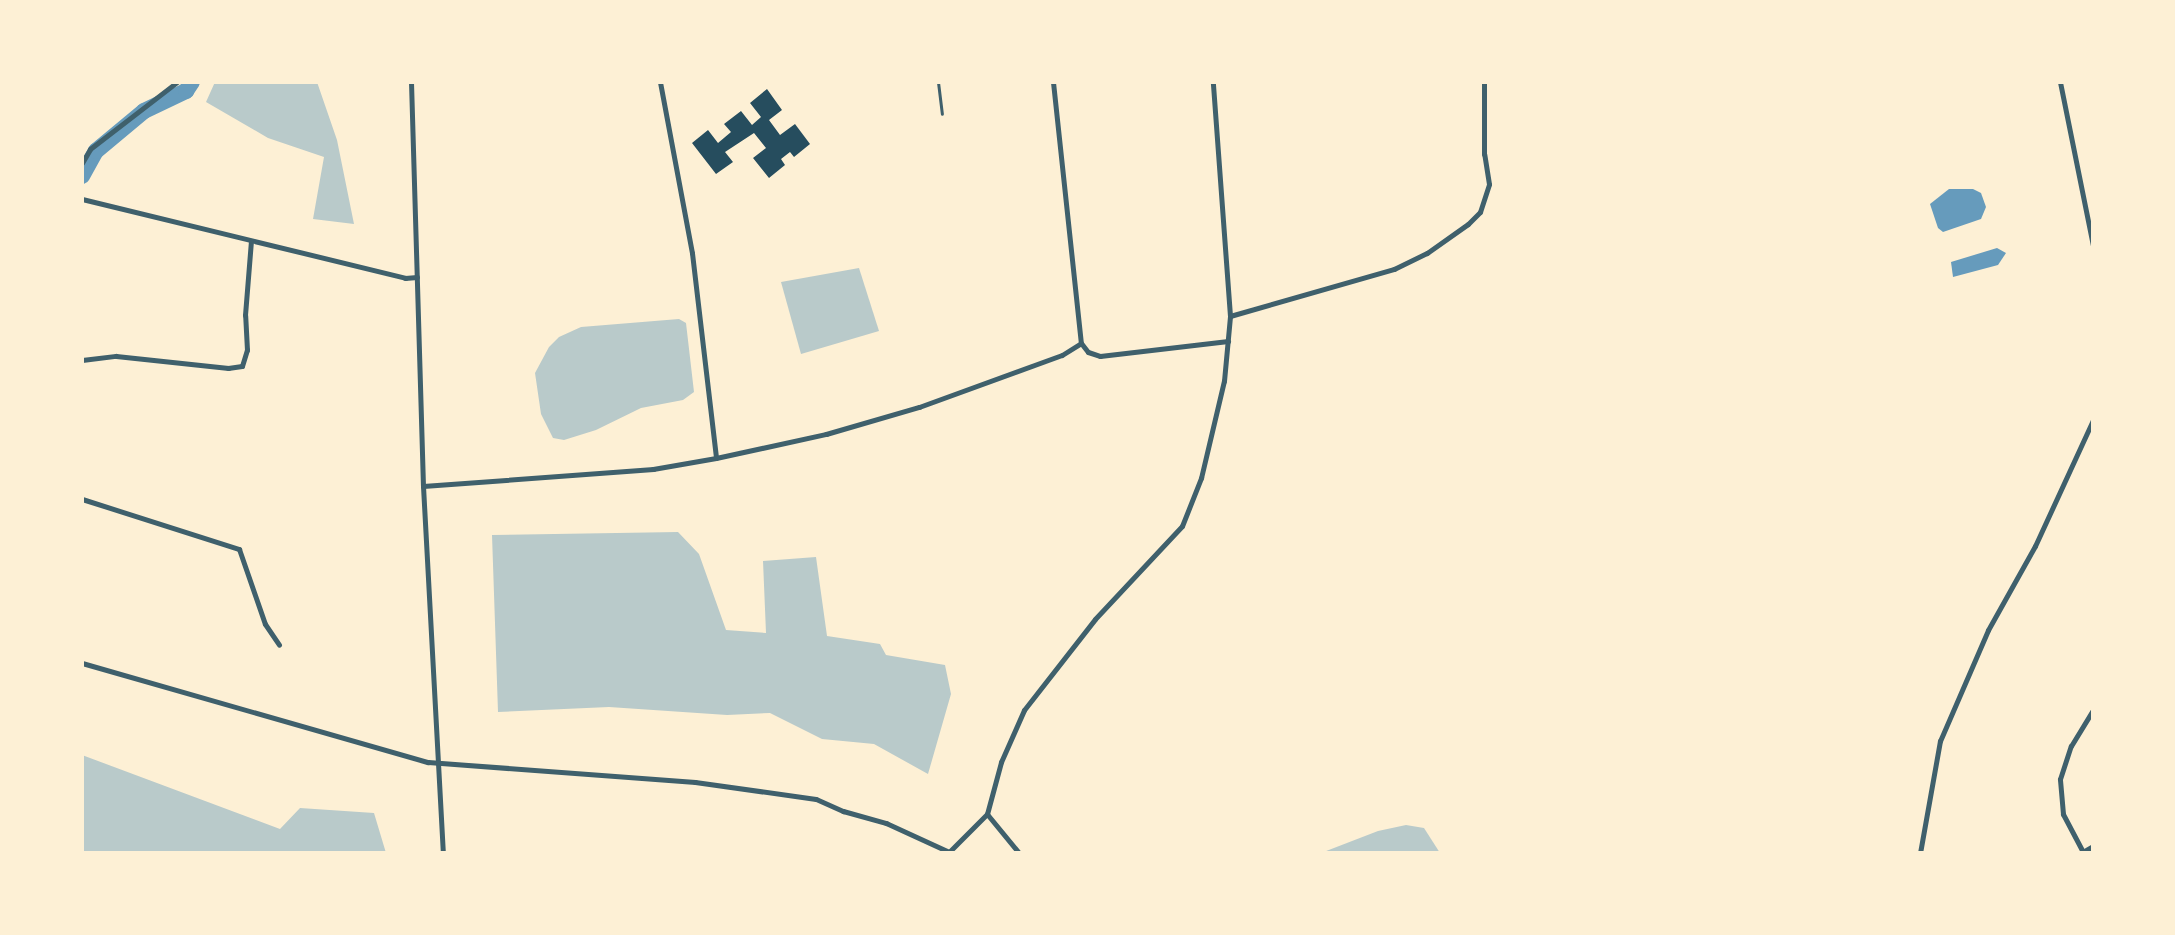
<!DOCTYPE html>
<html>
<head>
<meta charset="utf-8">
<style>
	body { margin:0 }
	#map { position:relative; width:2175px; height:935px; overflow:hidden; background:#fdf0d5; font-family:"Fira Sans",sans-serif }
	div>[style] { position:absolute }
	.green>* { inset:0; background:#b9caca }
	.water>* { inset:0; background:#669bbc }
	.river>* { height:16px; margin:-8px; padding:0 8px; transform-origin:8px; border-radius:8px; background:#669bbc }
	.building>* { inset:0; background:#264d5e }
	.service>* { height:3px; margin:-1.5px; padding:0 1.5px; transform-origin:1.5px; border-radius:1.5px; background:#3f606c }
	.minor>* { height:5px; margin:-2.5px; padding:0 2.5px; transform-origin:2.5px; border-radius:2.5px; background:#3f606c }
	span { translate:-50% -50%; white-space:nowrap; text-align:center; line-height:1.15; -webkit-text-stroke:8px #fdf0d5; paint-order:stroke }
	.frame { position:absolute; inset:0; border:84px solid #fdf0d5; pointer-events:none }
</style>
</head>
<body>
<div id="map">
	<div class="green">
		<i style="clip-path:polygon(215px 82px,317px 82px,337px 140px,354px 224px,313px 219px,324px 157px,268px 138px,206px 102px)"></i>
		<i style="clip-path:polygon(859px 268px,879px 331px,801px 354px,781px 282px)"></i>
		<i style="clip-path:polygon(679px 319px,686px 323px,694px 392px,683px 400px,641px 408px,596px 430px,564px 440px,553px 438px,541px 414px,535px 373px,549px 347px,559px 337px,581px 327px)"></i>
		<i style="clip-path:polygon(678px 532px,699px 554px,726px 630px,766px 633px,763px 561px,816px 557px,827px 636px,880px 644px,886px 655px,945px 665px,951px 694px,928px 774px,874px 744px,822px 739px,770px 713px,727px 715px,609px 707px,498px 712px,492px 535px)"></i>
		<i style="clip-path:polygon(82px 755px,280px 829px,300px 808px,374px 813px,386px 853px,82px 853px)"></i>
		<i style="clip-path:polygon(1406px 825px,1424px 828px,1440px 853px,1321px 853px,1378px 831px)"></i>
	</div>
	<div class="water">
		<i style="clip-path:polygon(1949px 189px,1973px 189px,1981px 193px,1986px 207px,1981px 219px,1943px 232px,1938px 228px,1930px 204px)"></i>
		<i style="clip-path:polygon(1997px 248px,2006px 253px,1998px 265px,1953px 277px,1951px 262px)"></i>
	</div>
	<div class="river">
		<i style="left:82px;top:176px;width:29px;rotate:-61deg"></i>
		<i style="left:96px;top:151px;width:62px;rotate:-39.8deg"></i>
		<i style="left:144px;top:111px;width:47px;rotate:-25.5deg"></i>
		<i style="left:186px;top:91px;width:11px;rotate:-56deg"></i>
	</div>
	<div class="building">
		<i style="clip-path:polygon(767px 89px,782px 110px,769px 120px,780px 135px,795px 124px,810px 144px,794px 157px,790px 152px,781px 159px,785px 165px,769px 178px,753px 158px,766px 148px,754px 133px,725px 152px,733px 162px,716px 174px,692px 143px,708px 130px,718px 143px,731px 132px,724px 124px,741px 111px,752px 125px,761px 117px,750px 103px)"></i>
	</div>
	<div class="service">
		<i style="left:938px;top:82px;width:32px;rotate:83deg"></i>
	</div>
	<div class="minor">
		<i style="left:411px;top:82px;width:404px;rotate:88.3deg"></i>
		<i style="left:423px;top:486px;width:368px;rotate:86.9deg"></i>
		<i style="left:660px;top:82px;width:174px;rotate:79.4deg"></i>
		<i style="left:692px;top:253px;width:206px;rotate:83.3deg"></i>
		<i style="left:1053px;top:82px;width:262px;rotate:83.9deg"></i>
		<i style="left:2060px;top:82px;width:166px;rotate:78.6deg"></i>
		<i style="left:82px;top:163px;width:16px;rotate:-60deg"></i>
		<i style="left:90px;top:149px;width:110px;rotate:-37.6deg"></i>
		<i style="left:82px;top:199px;width:333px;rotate:13.7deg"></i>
		<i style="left:405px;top:278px;width:12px;rotate:-5deg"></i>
		<i style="left:1230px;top:316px;width:171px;rotate:-16deg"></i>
		<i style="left:1394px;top:269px;width:37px;rotate:-26deg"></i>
		<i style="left:1427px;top:253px;width:50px;rotate:-35.3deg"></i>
		<i style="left:1468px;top:224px;width:17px;rotate:-45deg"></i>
		<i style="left:1480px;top:212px;width:29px;rotate:-72deg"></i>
		<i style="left:1489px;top:184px;width:30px;rotate:-99deg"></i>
		<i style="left:1484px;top:154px;width:72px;rotate:-90deg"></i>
		<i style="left:1081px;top:343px;width:11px;rotate:52deg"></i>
		<i style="left:1088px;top:352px;width:13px;rotate:18deg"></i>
		<i style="left:1100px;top:356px;width:129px;rotate:-6.7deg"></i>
		<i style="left:82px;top:360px;width:34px;rotate:-7deg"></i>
		<i style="left:116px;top:356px;width:113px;rotate:6.1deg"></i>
		<i style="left:228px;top:368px;width:14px;rotate:-8deg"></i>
		<i style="left:242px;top:366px;width:17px;rotate:-73deg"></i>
		<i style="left:247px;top:350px;width:35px;rotate:-93deg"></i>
		<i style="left:245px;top:315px;width:74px;rotate:-85.4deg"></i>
		<i style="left:423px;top:486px;width:231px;rotate:-4.2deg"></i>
		<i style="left:653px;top:469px;width:64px;rotate:-9.9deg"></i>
		<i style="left:716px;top:458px;width:113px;rotate:-12.3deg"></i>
		<i style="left:826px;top:434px;width:97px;rotate:-16.2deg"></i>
		<i style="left:919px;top:407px;width:152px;rotate:-20deg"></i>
		<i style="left:1062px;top:355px;width:22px;rotate:-32deg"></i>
		<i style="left:82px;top:499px;width:165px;rotate:17.7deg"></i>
		<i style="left:239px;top:549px;width:79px;rotate:70.9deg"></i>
		<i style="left:265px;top:624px;width:25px;rotate:56deg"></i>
		<i style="left:82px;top:663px;width:360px;rotate:16deg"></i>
		<i style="left:428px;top:762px;width:268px;rotate:4.3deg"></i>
		<i style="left:695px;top:782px;width:122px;rotate:8deg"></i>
		<i style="left:816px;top:799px;width:30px;rotate:24deg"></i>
		<i style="left:843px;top:811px;width:45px;rotate:15.6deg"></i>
		<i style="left:886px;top:823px;width:69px;rotate:24.7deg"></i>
		<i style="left:987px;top:814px;width:50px;rotate:50.6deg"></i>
		<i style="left:949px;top:852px;width:54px;rotate:-45deg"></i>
		<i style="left:987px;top:814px;width:54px;rotate:-74.9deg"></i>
		<i style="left:1001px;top:762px;width:57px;rotate:-66.1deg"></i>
		<i style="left:1024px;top:710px;width:115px;rotate:-52deg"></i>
		<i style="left:1095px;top:619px;width:127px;rotate:-46.9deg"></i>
		<i style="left:1182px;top:526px;width:52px;rotate:-68.4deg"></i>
		<i style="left:1201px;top:478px;width:100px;rotate:-76.7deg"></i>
		<i style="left:1224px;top:381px;width:65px;rotate:-84.7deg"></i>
		<i style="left:1230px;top:316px;width:235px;rotate:-94.2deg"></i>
		<i style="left:2083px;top:852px;width:43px;rotate:-117.8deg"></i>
		<i style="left:2063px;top:814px;width:35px;rotate:-95deg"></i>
		<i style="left:2060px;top:779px;width:35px;rotate:-72deg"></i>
		<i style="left:2071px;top:746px;width:42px;rotate:-58.6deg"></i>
		<i style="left:1920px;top:853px;width:114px;rotate:-79.9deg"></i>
		<i style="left:1940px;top:741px;width:121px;rotate:-66.6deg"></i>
		<i style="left:1988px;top:630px;width:96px;rotate:-60.8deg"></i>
		<i style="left:2035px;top:546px;width:139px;rotate:-65.3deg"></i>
		<i style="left:2081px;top:853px;width:14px;rotate:-30deg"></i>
	</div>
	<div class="frame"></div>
</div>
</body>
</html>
